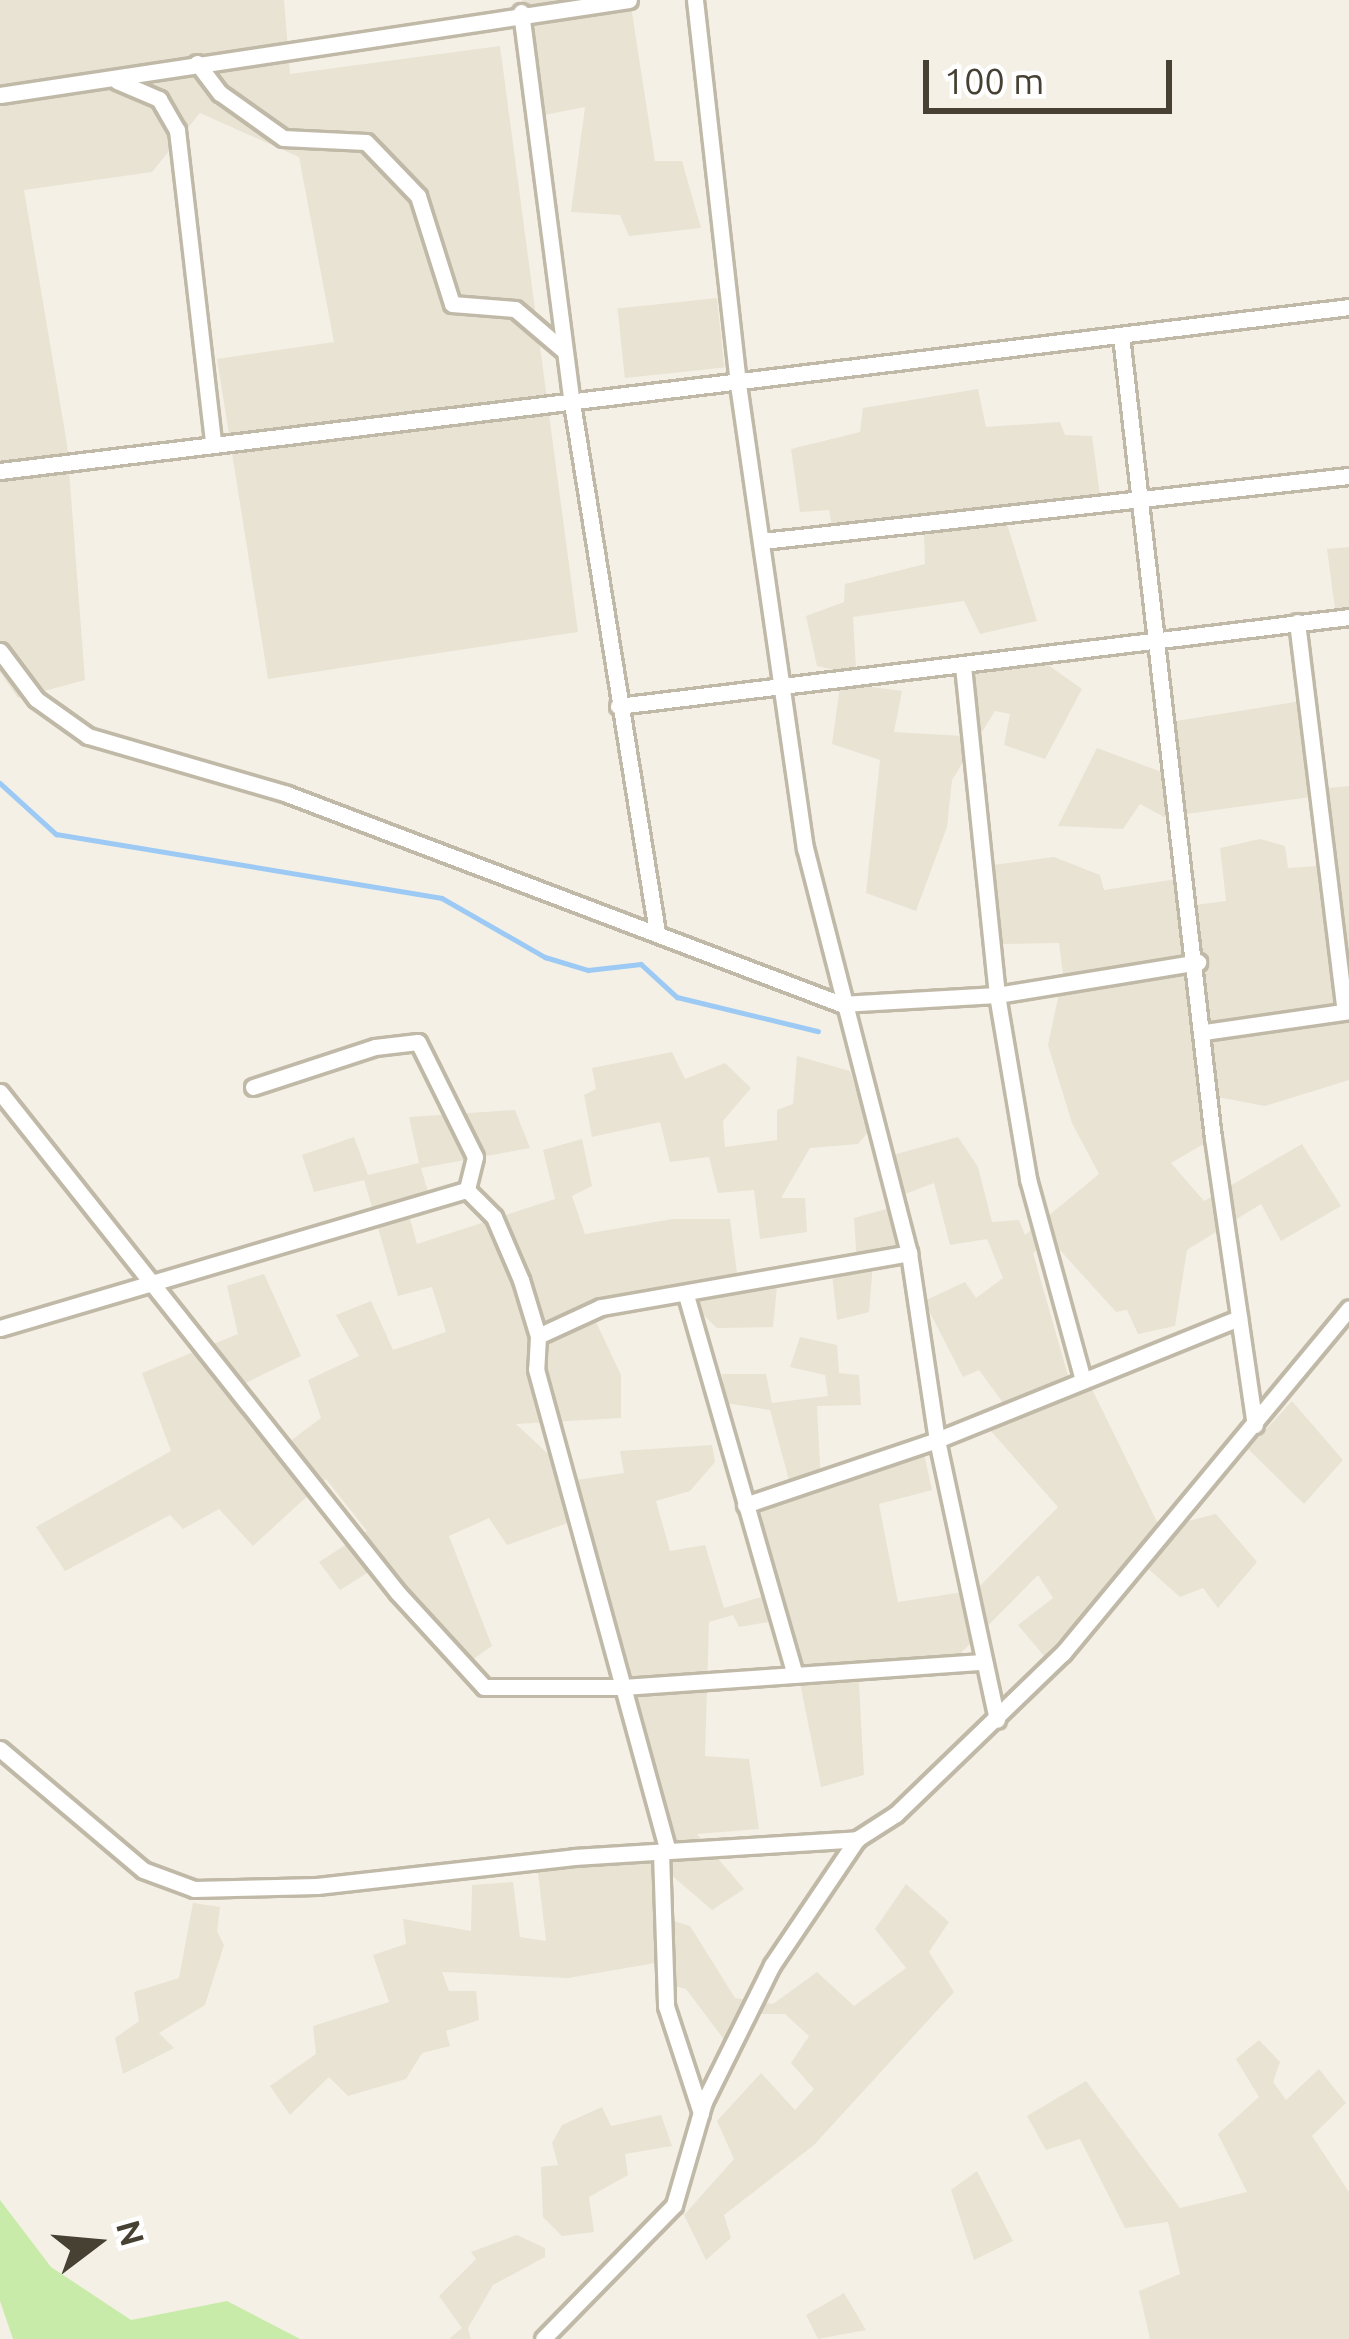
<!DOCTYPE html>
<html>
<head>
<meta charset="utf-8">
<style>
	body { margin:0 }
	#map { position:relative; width:1349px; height:2339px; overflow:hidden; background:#f4f0e5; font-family:Ubuntu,sans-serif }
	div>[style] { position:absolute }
	.residential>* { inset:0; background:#e8e3d3; transform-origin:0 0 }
	.green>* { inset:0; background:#c9ebaa }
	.stream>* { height:4.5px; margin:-2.25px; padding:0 2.25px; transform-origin:2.25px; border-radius:2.25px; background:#9ccaf5 }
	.roads { filter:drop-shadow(3px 0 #c0b9a7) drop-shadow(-3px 0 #c0b9a7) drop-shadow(0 3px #c0b9a7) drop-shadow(0 -3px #c0b9a7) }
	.street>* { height:15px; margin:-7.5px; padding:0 7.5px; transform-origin:7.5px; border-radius:7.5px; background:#fff }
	span { translate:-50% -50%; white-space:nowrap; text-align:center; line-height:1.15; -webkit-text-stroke:12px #fff; paint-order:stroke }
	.north { position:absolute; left:36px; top:2183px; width:120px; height:120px; -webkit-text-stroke:9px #fff; paint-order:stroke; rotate:74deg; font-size:33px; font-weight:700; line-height:48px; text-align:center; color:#474134 }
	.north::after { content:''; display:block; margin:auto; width:42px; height:54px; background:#474134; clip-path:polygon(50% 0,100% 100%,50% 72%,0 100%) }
	.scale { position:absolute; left:923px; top:60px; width:249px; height:54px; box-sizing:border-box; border:6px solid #474134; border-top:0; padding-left:15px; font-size:36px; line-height:42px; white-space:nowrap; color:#474134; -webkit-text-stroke:9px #fff; paint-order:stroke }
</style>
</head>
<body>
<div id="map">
	<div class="residential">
		<i style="clip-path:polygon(0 0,284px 0,290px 74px,500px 46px,578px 632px,268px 679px,217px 359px,334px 342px,299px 157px,200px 113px,152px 172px,24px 190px,67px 444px,85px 680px,18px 698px,0 672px)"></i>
		<i style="clip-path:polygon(522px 0,630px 0,655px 161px,682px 161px,701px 228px,629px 236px,620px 215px,571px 212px,585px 107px,539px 116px)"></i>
		<i style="left:717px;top:298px;width:70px;height:100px;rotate:84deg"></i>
		<i style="clip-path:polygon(978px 389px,986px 427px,1060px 422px,1065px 435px,1092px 436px,1102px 510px,1007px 524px,1037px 621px,980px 634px,964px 601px,853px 617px,857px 685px,902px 691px,894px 732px,962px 736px,973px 671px,1048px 665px,1082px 689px,1045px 759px,1004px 745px,1010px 714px,995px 711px,952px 780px,947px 827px,916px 911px,866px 893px,880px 760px,832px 744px,842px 672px,817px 666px,806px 616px,844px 602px,845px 584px,925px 564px,924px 532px,835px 543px,829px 510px,800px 512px,791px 449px,860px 432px,863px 408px)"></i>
		<i style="clip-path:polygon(1349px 547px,1349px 614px,1336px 616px,1327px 549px)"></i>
		<i style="clip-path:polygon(1314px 699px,1328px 788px,1349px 786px,1349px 1080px,1265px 1106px,1201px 1094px,1207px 1142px,1171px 1163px,1204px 1201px,1302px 1144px,1341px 1206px,1281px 1241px,1261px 1204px,1187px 1250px,1175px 1326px,1138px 1334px,1127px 1310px,1116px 1312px,1050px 1239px,1033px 1253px,1071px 1386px,1090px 1385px,1160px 1528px,1216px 1514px,1257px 1562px,1218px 1608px,1203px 1588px,1180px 1597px,1135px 1557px,1044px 1656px,1018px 1625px,1053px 1598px,1038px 1575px,955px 1659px,858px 1666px,864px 1775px,821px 1787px,787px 1619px,739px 1627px,733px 1615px,709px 1622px,705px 1756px,749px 1759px,759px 1829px,697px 1834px,744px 1889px,712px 1910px,669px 1873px,667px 1919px,690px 1926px,735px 1998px,773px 2004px,817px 1972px,854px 2006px,906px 1968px,875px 1929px,906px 1884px,949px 1922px,929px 1952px,954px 1992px,814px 2145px,724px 2215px,731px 2238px,706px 2260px,684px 2215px,734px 2159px,717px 2121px,761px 2073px,795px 2110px,814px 2089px,791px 2063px,809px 2036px,785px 2014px,756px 2014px,729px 2046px,686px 1989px,671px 1985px,667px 1961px,568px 1978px,442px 1972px,449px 1991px,476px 1991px,479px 2020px,446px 2031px,450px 2046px,422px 2053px,406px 2079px,348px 2096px,329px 2077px,290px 2115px,270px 2086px,316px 2054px,313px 2026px,389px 2002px,373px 1955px,406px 1944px,403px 1919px,471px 1931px,472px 1885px,513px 1882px,520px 1937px,546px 1941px,537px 1864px,673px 1857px,584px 1517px,507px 1545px,489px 1518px,449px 1536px,492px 1646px,465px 1665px,385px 1562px,340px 1590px,319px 1562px,367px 1531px,326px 1479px,253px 1546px,219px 1509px,183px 1529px,170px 1515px,65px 1571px,36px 1527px,171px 1451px,142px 1373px,238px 1334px,227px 1286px,264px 1274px,301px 1356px,229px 1391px,277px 1451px,321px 1418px,308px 1380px,359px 1356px,336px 1315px,371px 1301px,393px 1350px,446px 1332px,432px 1287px,398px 1296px,364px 1180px,314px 1192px,302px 1155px,354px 1137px,368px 1175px,419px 1163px,409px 1117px,515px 1110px,530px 1148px,421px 1168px,431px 1202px,408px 1212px,417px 1244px,555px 1199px,543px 1150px,582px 1139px,592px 1186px,572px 1196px,585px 1234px,673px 1219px,730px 1219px,739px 1289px,777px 1287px,773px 1327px,717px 1328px,677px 1290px,590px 1309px,621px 1375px,621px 1418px,516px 1424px,576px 1480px,624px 1473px,620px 1451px,712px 1445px,715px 1462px,690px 1491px,656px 1501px,670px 1551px,705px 1545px,724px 1608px,779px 1592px,757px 1495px,789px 1480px,770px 1410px,726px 1403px,722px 1374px,766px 1374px,772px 1403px,828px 1396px,825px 1375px,790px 1367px,800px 1337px,837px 1345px,839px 1373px,859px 1375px,861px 1405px,817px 1406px,821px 1485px,923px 1450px,932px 1490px,879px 1504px,898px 1602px,976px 1590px,1058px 1507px,990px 1430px,1012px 1415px,979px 1370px,963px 1377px,924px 1301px,965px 1282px,976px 1298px,1003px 1278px,987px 1239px,950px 1245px,934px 1183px,905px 1194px,910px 1243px,874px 1251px,869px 1312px,837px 1320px,832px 1274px,857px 1266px,854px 1218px,897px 1206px,889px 1156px,958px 1137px,978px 1167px,992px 1222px,1019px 1220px,1025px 1235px,1099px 1174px,1072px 1123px,1048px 1045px,1063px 974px,1059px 943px,999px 944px,993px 865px,1054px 857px,1100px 875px,1104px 890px,1190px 877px,1195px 905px,1226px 901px,1220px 848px,1260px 839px,1285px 846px,1288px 868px,1334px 865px,1326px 795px,1164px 817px,1140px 804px,1123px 829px,1058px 826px,1097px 748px,1175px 777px,1170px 722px)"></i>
		<i style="clip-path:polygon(672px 1052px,685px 1079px,725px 1063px,751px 1088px,723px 1121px,725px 1147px,777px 1140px,777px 1110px,793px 1104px,797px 1056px,850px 1071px,869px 1131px,858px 1144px,810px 1148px,781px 1198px,805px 1198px,807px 1232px,760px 1239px,754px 1190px,718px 1193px,709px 1157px,670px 1162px,660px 1122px,592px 1137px,584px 1095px,596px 1089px,592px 1068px)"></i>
		<i style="clip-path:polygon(1292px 1401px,1343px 1460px,1304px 1504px,1248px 1449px)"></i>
		<i style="clip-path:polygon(193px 1903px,220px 1907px,217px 1931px,224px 1945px,205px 2005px,159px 2033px,174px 2048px,123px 2074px,115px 2038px,139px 2021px,134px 1992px,179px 1978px)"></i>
		<i style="clip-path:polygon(1259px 2040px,1280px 2062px,1273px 2082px,1286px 2100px,1319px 2069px,1346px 2103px,1312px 2136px,1349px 2192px,1349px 2339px,1150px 2339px,1139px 2291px,1180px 2274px,1168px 2222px,1125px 2228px,1080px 2139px,1046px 2150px,1027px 2116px,1086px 2081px,1180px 2208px,1247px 2192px,1218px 2134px,1259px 2097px,1236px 2059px)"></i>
		<i style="clip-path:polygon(602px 2107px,611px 2126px,661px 2115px,672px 2146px,625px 2154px,628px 2175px,589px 2197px,594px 2232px,562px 2236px,543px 2217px,541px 2167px,558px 2165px,552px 2143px,562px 2125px)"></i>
		<i style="clip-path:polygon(977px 2171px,1013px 2241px,974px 2260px,951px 2190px)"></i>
		<i style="clip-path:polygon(517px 2235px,545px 2248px,545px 2257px,493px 2285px,468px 2328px,471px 2339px,449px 2339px,462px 2328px,439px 2296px,476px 2259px,471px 2252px)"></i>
		<i style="clip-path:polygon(844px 2293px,866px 2330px,818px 2339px,806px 2315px)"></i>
	</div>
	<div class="green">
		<i style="clip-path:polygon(0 2200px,51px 2267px,131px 2320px,227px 2301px,300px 2339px,13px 2339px,0 2301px)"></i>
	</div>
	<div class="stream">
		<i style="left:0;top:783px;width:76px;rotate:42.3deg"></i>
		<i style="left:56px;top:834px;width:391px;rotate:9.4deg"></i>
		<i style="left:442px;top:898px;width:119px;rotate:29.8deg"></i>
		<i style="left:545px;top:957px;width:45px;rotate:16.8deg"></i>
		<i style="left:588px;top:970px;width:53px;rotate:-6.5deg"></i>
		<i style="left:641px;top:964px;width:49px;rotate:42.5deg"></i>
		<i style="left:677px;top:997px;width:145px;rotate:13.6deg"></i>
	</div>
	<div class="roads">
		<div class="street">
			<i style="left:695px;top:0;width:386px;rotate:83.6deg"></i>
			<i style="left:738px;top:384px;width:469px;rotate:81.8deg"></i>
			<i style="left:805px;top:848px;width:418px;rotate:75.6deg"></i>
			<i style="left:909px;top:1253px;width:189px;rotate:81.5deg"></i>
			<i style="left:937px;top:1440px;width:286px;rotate:77.9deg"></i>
			<i style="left:521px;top:12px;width:394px;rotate:82.6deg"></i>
			<i style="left:572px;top:403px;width:536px;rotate:80.87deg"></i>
			<i style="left:197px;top:63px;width:38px;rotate:53deg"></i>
			<i style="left:220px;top:93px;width:77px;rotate:35.5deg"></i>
			<i style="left:283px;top:138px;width:83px;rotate:2.8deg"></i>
			<i style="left:366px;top:142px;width:75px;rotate:46.1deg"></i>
			<i style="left:418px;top:196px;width:113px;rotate:72.5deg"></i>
			<i style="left:452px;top:304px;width:63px;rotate:4.5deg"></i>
			<i style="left:515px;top:309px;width:63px;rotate:40.5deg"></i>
			<i style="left:117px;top:81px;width:46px;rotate:23.2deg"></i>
			<i style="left:159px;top:99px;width:36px;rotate:60deg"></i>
			<i style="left:177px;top:130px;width:314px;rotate:83.4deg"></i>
			<i style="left:0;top:95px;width:636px;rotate:-8.59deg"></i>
			<i style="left:1121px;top:336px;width:807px;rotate:83.46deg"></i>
			<i style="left:1213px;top:1138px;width:290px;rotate:81.7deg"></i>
			<i style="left:0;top:471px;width:1359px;rotate:-6.93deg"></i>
			<i style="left:763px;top:541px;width:590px;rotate:-6.33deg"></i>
			<i style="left:1297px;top:622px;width:392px;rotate:83deg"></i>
			<i style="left:0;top:651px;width:60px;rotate:53.1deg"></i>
			<i style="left:36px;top:699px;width:64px;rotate:35.4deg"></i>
			<i style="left:88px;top:736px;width:207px;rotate:16.2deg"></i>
			<i style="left:287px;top:794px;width:592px;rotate:20.76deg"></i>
			<i style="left:841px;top:1004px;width:156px;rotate:-3.3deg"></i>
			<i style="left:997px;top:995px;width:204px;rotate:-9.3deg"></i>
			<i style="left:963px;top:666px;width:331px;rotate:84.1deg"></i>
			<i style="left:997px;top:995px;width:187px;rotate:80.4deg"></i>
			<i style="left:1028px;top:1179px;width:205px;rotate:74.7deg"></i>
			<i style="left:618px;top:706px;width:736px;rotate:-6.94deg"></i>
			<i style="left:1204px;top:1032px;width:147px;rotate:-8.2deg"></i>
			<i style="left:253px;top:1087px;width:128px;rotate:-18.2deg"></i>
			<i style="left:375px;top:1047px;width:43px;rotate:-6.6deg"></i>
			<i style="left:418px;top:1042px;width:128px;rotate:63.6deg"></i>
			<i style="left:475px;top:1157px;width:34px;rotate:104deg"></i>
			<i style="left:0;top:1092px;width:640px;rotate:51.54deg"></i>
			<i style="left:398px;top:1593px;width:127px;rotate:47.5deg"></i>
			<i style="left:484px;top:1687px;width:139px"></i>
			<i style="left:623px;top:1687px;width:360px;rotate:-4deg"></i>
			<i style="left:686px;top:1295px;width:395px;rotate:74deg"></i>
			<i style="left:0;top:1328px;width:487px;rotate:-16.5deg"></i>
			<i style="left:467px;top:1190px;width:38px;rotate:45deg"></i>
			<i style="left:494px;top:1217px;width:69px;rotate:66.8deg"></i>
			<i style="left:521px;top:1280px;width:59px;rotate:73.1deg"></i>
			<i style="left:538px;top:1336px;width:33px;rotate:93deg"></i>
			<i style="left:536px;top:1369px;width:500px;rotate:74.7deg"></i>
			<i style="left:538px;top:1336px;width:69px;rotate:-24.7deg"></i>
			<i style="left:601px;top:1307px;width:313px;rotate:-9.9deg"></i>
			<i style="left:745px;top:1505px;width:203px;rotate:-18.7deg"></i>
			<i style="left:937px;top:1440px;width:326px;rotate:-22deg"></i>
			<i style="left:0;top:1749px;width:187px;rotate:40.2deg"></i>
			<i style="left:143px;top:1870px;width:54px;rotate:20.4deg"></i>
			<i style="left:194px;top:1889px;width:123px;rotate:-1.4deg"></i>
			<i style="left:317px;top:1886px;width:259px;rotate:-6.4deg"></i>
			<i style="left:574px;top:1857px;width:284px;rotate:-3.6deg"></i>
			<i style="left:857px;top:1839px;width:46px;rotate:-32.7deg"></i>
			<i style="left:896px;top:1814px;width:232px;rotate:-44deg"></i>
			<i style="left:1063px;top:1653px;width:448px;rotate:-50.3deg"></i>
			<i style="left:661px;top:1852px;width:154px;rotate:88.1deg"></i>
			<i style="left:666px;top:2006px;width:113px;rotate:71.9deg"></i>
			<i style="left:543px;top:2339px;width:187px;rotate:-45.6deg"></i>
			<i style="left:674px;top:2205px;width:107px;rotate:-73.8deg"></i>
			<i style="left:704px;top:2102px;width:153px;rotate:-63.6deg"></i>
			<i style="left:772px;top:1965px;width:152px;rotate:-56deg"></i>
		</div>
	</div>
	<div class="north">N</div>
	<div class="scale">100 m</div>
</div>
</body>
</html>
